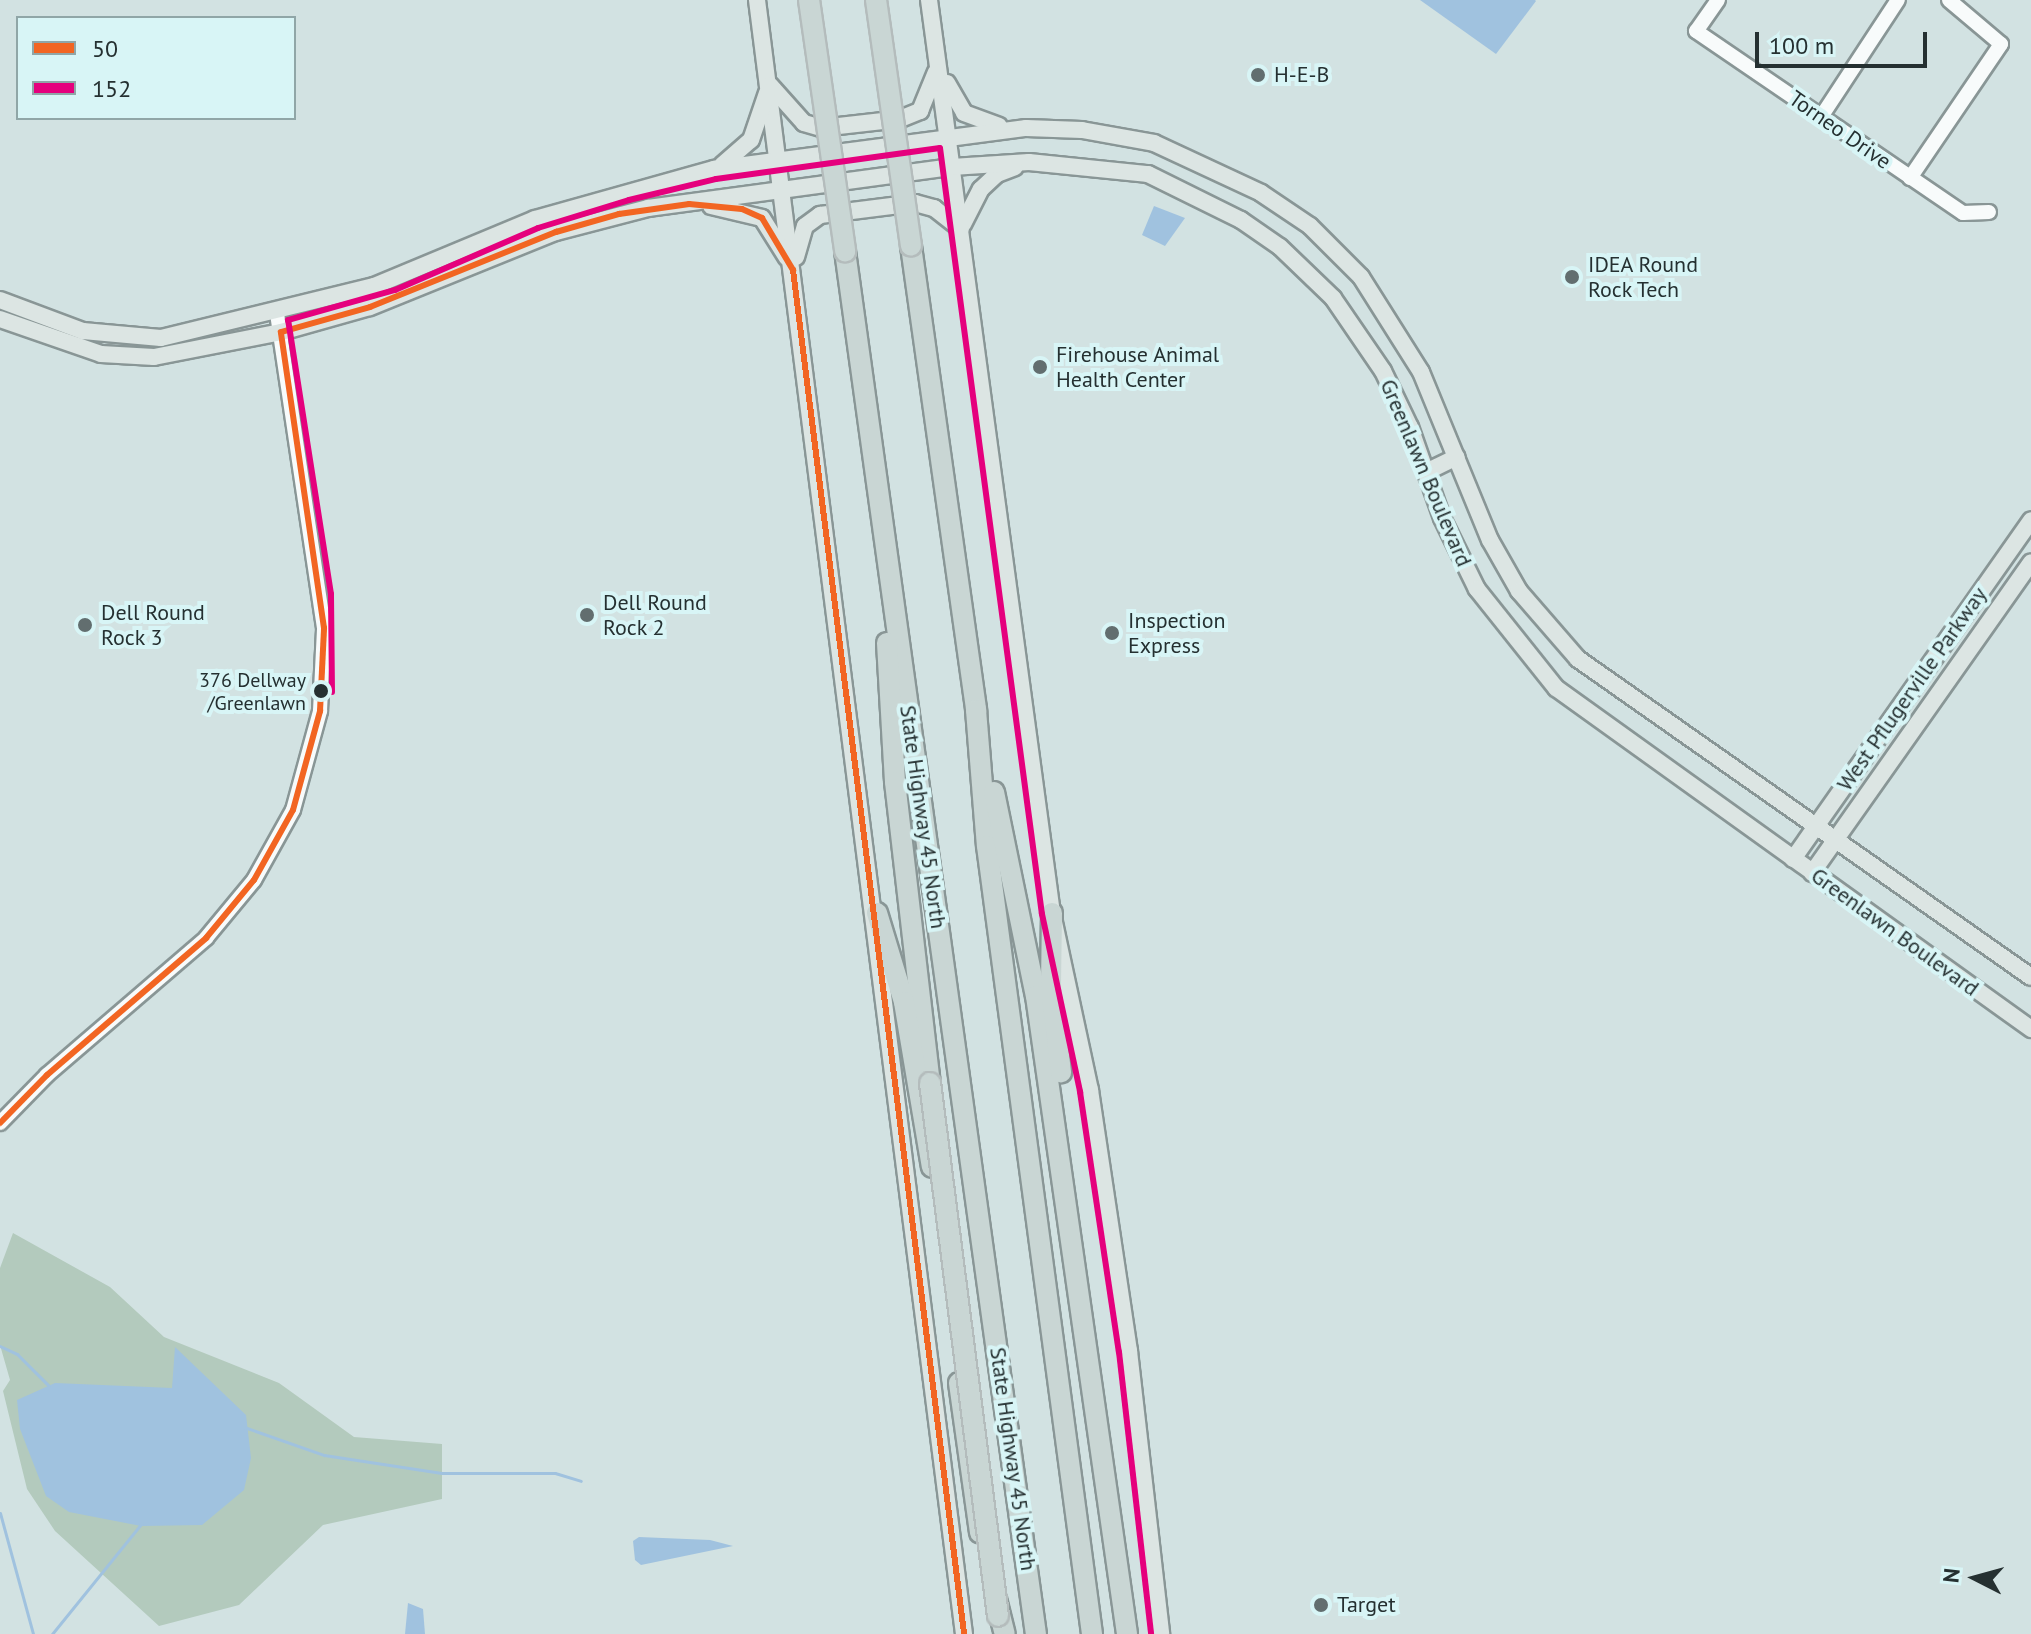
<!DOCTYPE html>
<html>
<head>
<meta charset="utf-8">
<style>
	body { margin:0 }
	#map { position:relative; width:2031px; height:1634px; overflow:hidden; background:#d2e2e2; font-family:"PT Sans",sans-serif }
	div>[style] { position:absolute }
	.green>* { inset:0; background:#b3cabd }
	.water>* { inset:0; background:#a0c2df }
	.stream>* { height:3px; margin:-1.5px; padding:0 1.5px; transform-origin:1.5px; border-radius:1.5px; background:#a0c2df }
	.roads { filter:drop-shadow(2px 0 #899696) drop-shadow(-2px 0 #899696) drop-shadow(0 2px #899696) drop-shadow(0 -2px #899696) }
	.minor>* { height:14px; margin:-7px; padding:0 7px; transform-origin:7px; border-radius:7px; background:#f8fbfb }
	.major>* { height:16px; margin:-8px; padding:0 8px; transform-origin:8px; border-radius:8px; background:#dce5e3 }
	.highway>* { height:20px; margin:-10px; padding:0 10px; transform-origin:10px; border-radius:10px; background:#c9d6d4 }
	.bridges { filter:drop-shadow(2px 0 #b4bcbc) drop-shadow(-2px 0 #b4bcbc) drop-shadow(0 2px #b4bcbc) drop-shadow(0 -2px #b4bcbc) }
	.highway-bridge>* { height:20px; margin:-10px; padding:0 10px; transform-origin:10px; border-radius:10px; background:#c9d6d4 }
	.bus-1>* { height:6px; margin:-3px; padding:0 3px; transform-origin:3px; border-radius:3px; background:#f26522 }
	.bus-2>* { height:6px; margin:-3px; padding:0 3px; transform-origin:3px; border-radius:3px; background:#e5007d }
	.dots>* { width:22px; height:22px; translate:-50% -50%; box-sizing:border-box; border:4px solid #d8f5f6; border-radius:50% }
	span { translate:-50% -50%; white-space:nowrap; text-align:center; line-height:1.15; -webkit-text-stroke:8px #d8f5f6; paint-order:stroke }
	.bus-label { font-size:20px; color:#253031 }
	.right { translate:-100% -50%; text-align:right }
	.poi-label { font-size:22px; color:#253031 }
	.left { translate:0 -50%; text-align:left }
	.street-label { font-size:22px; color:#253031 }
	.legend { position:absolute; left:16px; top:16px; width:280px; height:104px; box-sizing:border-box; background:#d8f5f6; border:2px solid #90a6a7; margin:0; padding:10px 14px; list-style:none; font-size:24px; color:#253031 }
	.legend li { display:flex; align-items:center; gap:16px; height:40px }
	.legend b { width:40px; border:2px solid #90a6a7 }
	.north { position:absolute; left:1935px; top:1538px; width:80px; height:80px; -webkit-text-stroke:6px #d8f5f6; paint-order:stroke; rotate:276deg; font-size:22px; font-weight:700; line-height:32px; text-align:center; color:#253031 }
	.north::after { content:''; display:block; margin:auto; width:28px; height:36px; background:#253031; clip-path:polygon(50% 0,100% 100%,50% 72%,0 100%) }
	.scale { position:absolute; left:1755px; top:32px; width:172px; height:36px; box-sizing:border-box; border:4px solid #253031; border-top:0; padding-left:10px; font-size:24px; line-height:28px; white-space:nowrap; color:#253031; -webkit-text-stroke:6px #d8f5f6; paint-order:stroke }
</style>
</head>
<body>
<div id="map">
	<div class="green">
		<i style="clip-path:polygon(13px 1233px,110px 1287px,164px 1337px,279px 1383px,354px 1437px,442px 1444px,442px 1499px,323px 1525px,239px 1605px,159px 1626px,55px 1531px,27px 1489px,3px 1391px,10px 1380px,0 1345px,0 1268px)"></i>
	</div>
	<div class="water">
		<i style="clip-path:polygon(1420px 0,1535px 0,1536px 1px,1496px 54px)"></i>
		<i style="clip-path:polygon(1154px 206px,1185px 218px,1165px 246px,1142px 235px)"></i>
		<i style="clip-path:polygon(175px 1347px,246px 1415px,251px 1458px,244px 1490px,202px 1525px,141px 1526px,69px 1512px,46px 1496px,20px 1429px,17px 1400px,55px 1383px,172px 1388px)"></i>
		<i style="clip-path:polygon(639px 1537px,710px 1540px,733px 1546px,641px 1565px,635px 1560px,633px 1541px)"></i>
		<i style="clip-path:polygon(408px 1603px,423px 1609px,425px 1634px,405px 1634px)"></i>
	</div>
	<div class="stream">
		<i style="left:0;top:1346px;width:19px;rotate:25deg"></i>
		<i style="left:17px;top:1354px;width:45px;rotate:45deg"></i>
		<i style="left:244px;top:1427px;width:85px;rotate:19.3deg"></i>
		<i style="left:324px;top:1455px;width:119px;rotate:8.7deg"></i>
		<i style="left:442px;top:1473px;width:113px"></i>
		<i style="left:555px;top:1473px;width:27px;rotate:17deg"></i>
		<i style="left:0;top:1513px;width:125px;rotate:74.7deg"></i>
		<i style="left:52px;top:1634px;width:143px;rotate:-51deg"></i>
	</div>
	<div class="roads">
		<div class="minor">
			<i style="left:1718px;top:0;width:38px;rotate:125deg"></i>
			<i style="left:1696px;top:31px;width:323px;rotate:34.3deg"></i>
			<i style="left:1963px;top:213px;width:26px;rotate:-2deg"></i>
			<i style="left:1821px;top:117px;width:140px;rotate:-56.7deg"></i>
			<i style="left:1910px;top:178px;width:162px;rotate:-55.8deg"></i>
			<i style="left:2001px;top:44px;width:68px;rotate:-139.8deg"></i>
			<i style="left:0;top:1123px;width:67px;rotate:-45.6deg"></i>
			<i style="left:47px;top:1075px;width:210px;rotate:-40.7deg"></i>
			<i style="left:206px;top:938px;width:75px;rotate:-50.4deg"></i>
			<i style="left:254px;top:880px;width:80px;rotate:-60.9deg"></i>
			<i style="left:293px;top:810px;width:103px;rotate:-74.7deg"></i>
			<i style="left:320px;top:711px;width:83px;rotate:-87.2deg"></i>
			<i style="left:324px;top:628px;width:318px;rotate:-98.5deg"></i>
		</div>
		<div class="major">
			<i style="left:757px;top:0;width:1647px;rotate:82.78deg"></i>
			<i style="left:929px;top:0;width:921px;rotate:82.33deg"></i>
			<i style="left:1052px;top:913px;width:181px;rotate:77.9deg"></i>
			<i style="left:1090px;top:1090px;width:264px;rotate:81.5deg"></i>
			<i style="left:1129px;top:1351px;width:285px;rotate:83.5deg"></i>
			<i style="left:947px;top:83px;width:34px;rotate:60deg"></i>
			<i style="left:964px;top:113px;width:37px;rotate:20deg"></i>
			<i style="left:770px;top:85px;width:51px;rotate:48.2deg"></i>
			<i style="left:804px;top:123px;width:18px;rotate:16deg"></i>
			<i style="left:821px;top:128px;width:80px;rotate:-6.5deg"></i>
			<i style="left:900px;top:119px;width:22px;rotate:-22deg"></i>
			<i style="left:920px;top:111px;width:42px;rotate:-67.7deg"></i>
			<i style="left:722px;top:165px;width:38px;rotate:-41deg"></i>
			<i style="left:751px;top:140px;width:50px;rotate:-71.2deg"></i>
			<i style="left:711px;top:206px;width:52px;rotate:13.2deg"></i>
			<i style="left:762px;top:218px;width:47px;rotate:58deg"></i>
			<i style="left:963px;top:224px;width:39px;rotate:-63deg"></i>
			<i style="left:981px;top:189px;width:22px;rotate:-43deg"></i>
			<i style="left:997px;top:174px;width:19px;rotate:-21deg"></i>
			<i style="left:796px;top:257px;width:32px;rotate:-74deg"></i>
			<i style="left:805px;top:226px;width:19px;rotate:-36deg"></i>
			<i style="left:820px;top:215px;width:96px;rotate:-7.2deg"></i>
			<i style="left:915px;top:203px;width:20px;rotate:15deg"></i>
			<i style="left:934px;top:208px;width:34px;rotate:38deg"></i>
			<i style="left:0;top:300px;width:89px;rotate:20.5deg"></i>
			<i style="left:83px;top:331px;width:78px;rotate:5.1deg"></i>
			<i style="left:161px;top:338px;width:219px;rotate:-13.7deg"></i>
			<i style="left:374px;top:286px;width:174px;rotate:-22.6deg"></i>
			<i style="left:535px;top:219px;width:186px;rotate:-15.6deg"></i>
			<i style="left:714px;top:169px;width:315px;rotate:-7.5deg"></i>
			<i style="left:1026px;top:128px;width:56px;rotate:2deg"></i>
			<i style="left:1082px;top:130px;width:73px;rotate:10.2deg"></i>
			<i style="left:1154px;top:143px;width:118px;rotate:25deg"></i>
			<i style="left:1261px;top:193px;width:59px;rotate:34deg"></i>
			<i style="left:1310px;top:226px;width:72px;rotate:45deg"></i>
			<i style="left:1361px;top:277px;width:112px;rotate:57.7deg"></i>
			<i style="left:1421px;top:372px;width:182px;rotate:67.7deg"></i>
			<i style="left:1490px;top:540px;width:59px;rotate:60.4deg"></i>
			<i style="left:1519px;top:591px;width:90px;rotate:49.1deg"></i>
			<i style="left:1578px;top:659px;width:553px;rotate:35.07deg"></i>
			<i style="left:0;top:319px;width:107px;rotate:19.1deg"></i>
			<i style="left:101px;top:354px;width:53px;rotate:3.2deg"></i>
			<i style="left:154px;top:357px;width:129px;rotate:-11.1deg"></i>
			<i style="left:281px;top:332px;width:92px;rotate:-15.7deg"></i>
			<i style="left:370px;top:307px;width:201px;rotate:-22deg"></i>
			<i style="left:556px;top:232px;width:95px;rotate:-14.6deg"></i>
			<i style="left:648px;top:208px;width:307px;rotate:-7.7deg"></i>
			<i style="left:952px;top:167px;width:77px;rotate:-3.7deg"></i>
			<i style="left:1029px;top:162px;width:120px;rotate:5.8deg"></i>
			<i style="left:1148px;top:174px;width:104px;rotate:26.3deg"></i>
			<i style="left:1241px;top:220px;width:47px;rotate:34.7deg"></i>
			<i style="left:1280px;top:247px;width:74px;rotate:43.9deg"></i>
			<i style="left:1333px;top:298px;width:88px;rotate:55.6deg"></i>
			<i style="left:1383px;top:371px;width:62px;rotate:64.3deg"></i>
			<i style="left:1410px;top:427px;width:96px;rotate:70.6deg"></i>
			<i style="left:1442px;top:518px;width:79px;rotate:63.8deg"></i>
			<i style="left:1477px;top:589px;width:127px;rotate:51.4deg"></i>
			<i style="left:1556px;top:688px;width:585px;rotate:35.67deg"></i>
			<i style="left:1426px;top:472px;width:34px;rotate:-26deg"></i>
			<i style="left:1793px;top:859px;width:414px;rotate:-54.9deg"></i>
			<i style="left:1812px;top:873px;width:380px;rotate:-54.8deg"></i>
		</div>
		<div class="highway">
			<i style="left:911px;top:246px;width:469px;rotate:82deg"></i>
			<i style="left:976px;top:710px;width:136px;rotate:85.4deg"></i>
			<i style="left:987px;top:846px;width:795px;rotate:82.41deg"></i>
			<i style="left:845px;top:251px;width:1396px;rotate:82.14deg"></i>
			<i style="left:887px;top:643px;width:139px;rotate:86.7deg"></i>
			<i style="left:895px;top:782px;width:303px;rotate:83.4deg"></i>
			<i style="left:994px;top:792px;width:208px;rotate:78.4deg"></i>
			<i style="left:1036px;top:996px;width:644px;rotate:81.88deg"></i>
			<i style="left:877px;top:913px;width:93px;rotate:73.1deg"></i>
			<i style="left:904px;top:1002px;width:167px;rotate:80.4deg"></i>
			<i style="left:1052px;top:913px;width:75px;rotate:90.8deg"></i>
			<i style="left:1051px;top:988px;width:85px;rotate:83.2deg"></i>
			<i style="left:959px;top:1383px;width:151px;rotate:82deg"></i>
			<i style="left:996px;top:1599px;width:36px;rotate:76deg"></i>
		</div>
	</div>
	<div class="bridges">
		<div class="highway-bridge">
			<i style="left:809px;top:0;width:254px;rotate:81.8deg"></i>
			<i style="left:876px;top:0;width:248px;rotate:81.9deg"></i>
			<i style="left:930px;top:1083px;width:537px;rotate:82.73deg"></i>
		</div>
	</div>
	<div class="bus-1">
		<i style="left:0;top:1123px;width:67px;rotate:-45.6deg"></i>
		<i style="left:47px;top:1075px;width:210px;rotate:-40.7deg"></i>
		<i style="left:206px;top:938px;width:75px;rotate:-50.4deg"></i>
		<i style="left:254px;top:880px;width:80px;rotate:-60.9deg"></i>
		<i style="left:293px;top:810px;width:103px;rotate:-74.7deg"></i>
		<i style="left:320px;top:711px;width:83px;rotate:-87.2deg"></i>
		<i style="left:324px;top:628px;width:299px;rotate:-98.3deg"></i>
		<i style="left:281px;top:332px;width:92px;rotate:-15.7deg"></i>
		<i style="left:370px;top:307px;width:201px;rotate:-22deg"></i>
		<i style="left:556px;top:232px;width:66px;rotate:-15.9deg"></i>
		<i style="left:619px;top:214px;width:71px;rotate:-8.1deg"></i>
		<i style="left:689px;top:204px;width:53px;rotate:5.4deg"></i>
		<i style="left:742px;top:209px;width:22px;rotate:24deg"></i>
		<i style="left:762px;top:218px;width:61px;rotate:59.2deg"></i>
		<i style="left:793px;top:270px;width:1375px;rotate:82.85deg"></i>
	</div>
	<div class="bus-2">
		<i style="left:332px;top:692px;width:98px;rotate:-90.6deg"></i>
		<i style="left:331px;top:594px;width:277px;rotate:-98.9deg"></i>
		<i style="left:288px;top:320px;width:111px;rotate:-15.7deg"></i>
		<i style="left:395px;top:290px;width:156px;rotate:-23.4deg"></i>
		<i style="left:538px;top:228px;width:95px;rotate:-17.1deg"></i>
		<i style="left:629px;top:200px;width:89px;rotate:-13.6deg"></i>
		<i style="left:716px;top:179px;width:226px;rotate:-7.9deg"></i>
		<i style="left:940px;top:148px;width:773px;rotate:82.42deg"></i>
		<i style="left:1042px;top:914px;width:182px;rotate:77.9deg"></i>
		<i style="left:1080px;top:1092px;width:263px;rotate:81.5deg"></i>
		<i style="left:1119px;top:1352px;width:284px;rotate:83.5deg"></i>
	</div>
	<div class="dots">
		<i style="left:1258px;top:75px;background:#626e6f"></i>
		<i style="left:1572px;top:277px;background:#626e6f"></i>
		<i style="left:1040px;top:367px;background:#626e6f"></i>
		<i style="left:587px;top:615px;background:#626e6f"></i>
		<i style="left:85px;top:625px;background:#626e6f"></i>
		<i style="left:1112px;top:633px;background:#626e6f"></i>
		<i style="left:321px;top:691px;background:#253031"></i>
		<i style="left:1321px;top:1605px;background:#626e6f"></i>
	</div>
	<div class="bus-label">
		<span class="right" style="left:306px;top:692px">376 Dellway<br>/Greenlawn</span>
	</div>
	<div class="poi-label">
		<span class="left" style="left:1274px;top:75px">H-E-B</span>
		<span class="left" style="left:1588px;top:277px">IDEA Round<br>Rock Tech</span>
		<span class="left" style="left:1056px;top:367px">Firehouse Animal<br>Health Center</span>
		<span class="left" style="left:603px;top:615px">Dell Round<br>Rock 2</span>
		<span class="left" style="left:101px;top:625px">Dell Round<br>Rock 3</span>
		<span class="left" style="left:1128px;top:633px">Inspection<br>Express</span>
		<span class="left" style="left:1337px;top:1605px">Target</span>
	</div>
	<div class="street-label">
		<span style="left:1840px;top:130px;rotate:35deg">Torneo Drive</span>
		<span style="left:1426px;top:473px;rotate:67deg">Greenlawn Boulevard</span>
		<span style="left:1912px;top:689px;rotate:-55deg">West Pflugerville Parkway</span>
		<span style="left:923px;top:817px;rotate:82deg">State Highway 45 North</span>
		<span style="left:1895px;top:932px;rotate:36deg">Greenlawn Boulevard</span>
		<span style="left:1013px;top:1459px;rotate:82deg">State Highway 45 North</span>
	</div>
	<ul class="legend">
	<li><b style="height:10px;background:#f26522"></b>50</li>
	<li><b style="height:10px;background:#e5007d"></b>152</li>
	</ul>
	<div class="north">N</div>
	<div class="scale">100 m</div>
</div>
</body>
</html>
